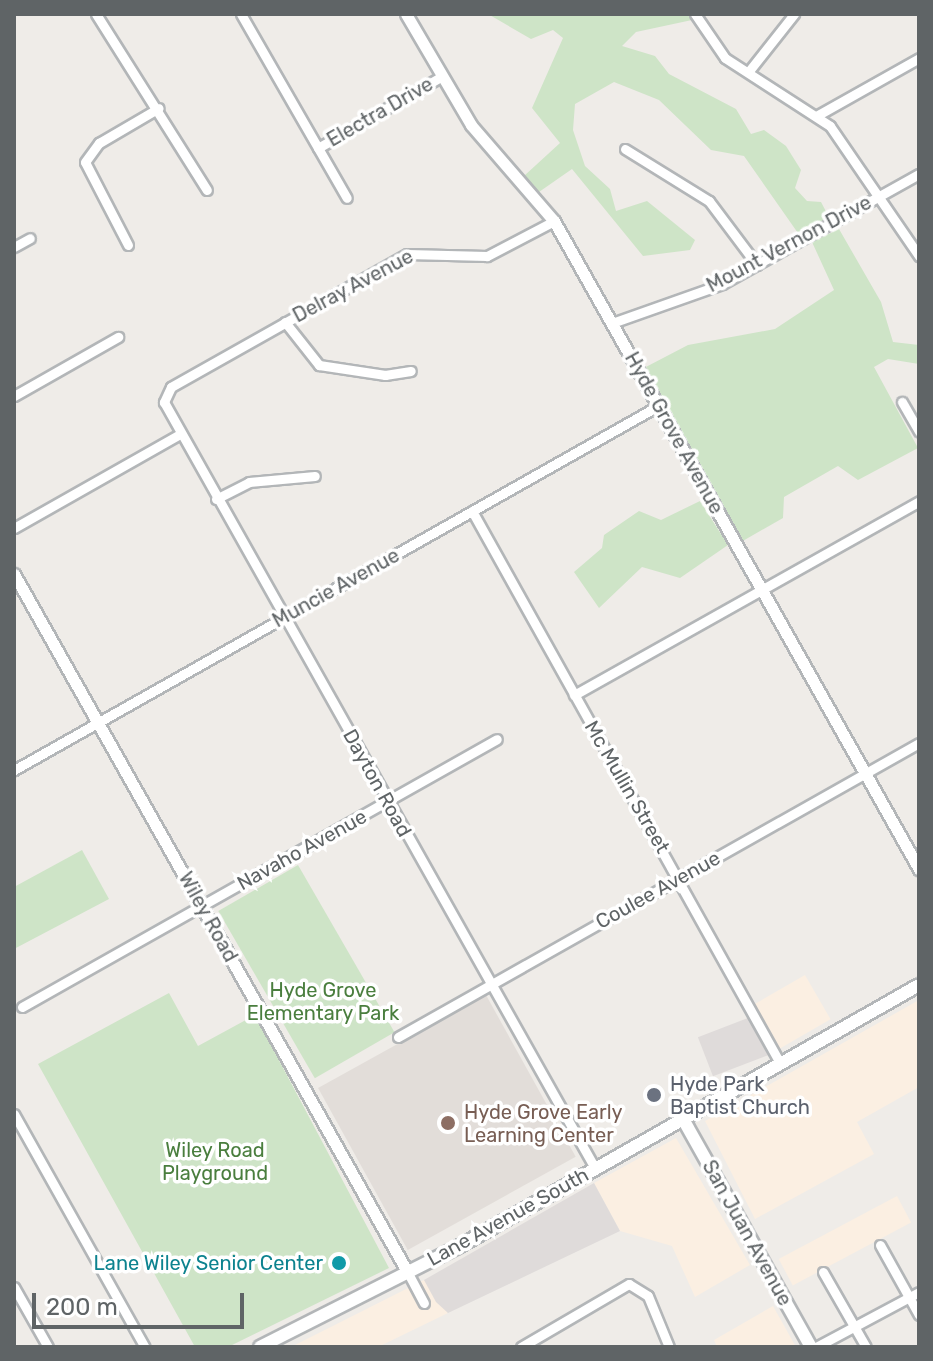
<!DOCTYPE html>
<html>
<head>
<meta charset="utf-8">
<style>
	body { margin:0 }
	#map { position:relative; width:933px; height:1361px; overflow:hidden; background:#efece8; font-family:Rubik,sans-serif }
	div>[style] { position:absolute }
	.commercial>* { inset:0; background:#fbefe2; transform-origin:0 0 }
	.industrial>* { inset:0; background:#dfdbda; transform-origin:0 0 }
	.education>* { inset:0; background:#e2ddd9; transform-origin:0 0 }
	.green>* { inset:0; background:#cee4c7; transform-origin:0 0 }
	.roads { filter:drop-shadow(2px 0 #b3b6b8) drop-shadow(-2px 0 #b3b6b8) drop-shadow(0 2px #b3b6b8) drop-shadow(0 -2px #b3b6b8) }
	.minor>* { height:9px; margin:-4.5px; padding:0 4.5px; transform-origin:4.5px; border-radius:4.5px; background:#fff }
	.tertiary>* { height:11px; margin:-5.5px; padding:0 5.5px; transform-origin:5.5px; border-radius:5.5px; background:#fff }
	.secondary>* { height:12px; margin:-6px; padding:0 6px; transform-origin:6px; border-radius:6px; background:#fff }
	.dots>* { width:22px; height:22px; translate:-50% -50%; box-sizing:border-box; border:4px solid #fff; border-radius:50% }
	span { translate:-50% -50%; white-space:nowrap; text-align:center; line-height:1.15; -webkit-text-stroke:7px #fff; paint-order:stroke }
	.street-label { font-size:20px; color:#5f6466 }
	.park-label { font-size:20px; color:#4a7e3e }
	.worship-label { font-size:20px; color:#5b616d }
	.left { translate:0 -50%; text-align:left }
	.education-label { font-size:20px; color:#785e54 }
	.culture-label { font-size:20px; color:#0d838f }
	.right { translate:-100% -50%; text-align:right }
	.frame { position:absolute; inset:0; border:16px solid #5f6466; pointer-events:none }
	.scale { position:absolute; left:32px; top:1293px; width:212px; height:36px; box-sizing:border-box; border:4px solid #5f6466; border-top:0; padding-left:10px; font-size:24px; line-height:28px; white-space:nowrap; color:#5f6466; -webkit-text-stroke:6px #fff; paint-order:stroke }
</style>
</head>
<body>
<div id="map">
	<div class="commercial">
		<i style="left:805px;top:975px;width:51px;height:60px;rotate:60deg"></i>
		<i style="clip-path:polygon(919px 1000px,919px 1087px,857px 1122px,874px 1154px,755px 1219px,705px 1121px)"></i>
		<i style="clip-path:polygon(676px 1138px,750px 1265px,695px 1297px,672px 1246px,620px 1231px,594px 1183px)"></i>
		<i style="left:897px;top:1196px;width:30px;height:134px;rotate:62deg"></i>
		<i style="clip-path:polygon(424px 1280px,448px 1313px,378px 1347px,291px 1347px)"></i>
		<i style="clip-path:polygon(773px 1306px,796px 1347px,717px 1347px,714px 1340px)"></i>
	</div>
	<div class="industrial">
		<i style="left:753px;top:1016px;width:42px;height:59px;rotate:69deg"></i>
		<i style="clip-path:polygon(594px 1183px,620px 1231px,448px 1313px,436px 1302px,424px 1280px)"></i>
	</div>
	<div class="education">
		<i style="left:486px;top:995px;width:185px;height:192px;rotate:61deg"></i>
	</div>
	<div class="green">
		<i style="clip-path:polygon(488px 14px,690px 14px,692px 20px,636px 32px,622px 46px,655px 56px,669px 74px,736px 109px,751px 134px,764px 130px,786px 146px,801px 170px,795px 188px,807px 201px,821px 202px,830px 219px,800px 236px,744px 156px,711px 150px,659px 100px,614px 82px,575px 104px,573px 130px,585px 166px,610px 189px,616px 211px,647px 201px,695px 240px,690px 250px,643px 256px,572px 169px,539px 192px,524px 176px,560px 143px,532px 108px,563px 38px,553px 30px,531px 39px)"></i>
		<i style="clip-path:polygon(839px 229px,881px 302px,893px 342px,919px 345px,919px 364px,888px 359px,874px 367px,918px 448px,858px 480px,838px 466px,784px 497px,783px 518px,741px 542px,642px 369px,688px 345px,775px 329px,834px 290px,812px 242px)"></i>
		<i style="clip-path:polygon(700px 501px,728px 545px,680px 578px,642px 567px,599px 608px,574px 572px,602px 548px,604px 535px,639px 511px,661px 520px)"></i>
		<i style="clip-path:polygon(82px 850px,109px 899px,14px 949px,14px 887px)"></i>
		<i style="left:298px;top:865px;width:193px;height:92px;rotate:60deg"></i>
		<i style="clip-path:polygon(169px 993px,198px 1046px,255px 1015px,389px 1268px,228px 1347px,195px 1347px,38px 1064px)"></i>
	</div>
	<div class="roads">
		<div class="minor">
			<i style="left:96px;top:14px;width:208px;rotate:57.8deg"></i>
			<i style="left:241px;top:14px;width:212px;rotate:60.1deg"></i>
			<i style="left:695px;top:14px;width:53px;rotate:55.7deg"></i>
			<i style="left:725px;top:58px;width:125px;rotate:32.9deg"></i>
			<i style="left:830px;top:126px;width:158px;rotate:55.6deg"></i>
			<i style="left:749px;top:71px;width:73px;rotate:-51.7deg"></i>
			<i style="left:818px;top:115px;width:116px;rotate:-29.4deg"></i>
			<i style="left:318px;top:148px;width:143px;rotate:-30.1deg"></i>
			<i style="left:625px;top:149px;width:99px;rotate:31.8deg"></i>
			<i style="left:709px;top:201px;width:80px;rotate:53.1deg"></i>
			<i style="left:554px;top:221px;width:76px;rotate:152.4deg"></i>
			<i style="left:487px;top:256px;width:80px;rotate:-178.6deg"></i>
			<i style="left:407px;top:254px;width:271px;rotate:150.6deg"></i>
			<i style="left:171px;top:387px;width:17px;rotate:115deg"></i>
			<i style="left:164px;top:402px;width:879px;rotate:60.64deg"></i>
			<i style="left:128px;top:245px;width:93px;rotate:-117.4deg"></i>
			<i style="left:85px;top:162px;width:24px;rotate:-54deg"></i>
			<i style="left:99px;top:143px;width:69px;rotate:-30.3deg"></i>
			<i style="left:14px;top:247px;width:18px;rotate:-29deg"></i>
			<i style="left:285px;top:322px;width:55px;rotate:51.7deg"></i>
			<i style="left:319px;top:365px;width:67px;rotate:8.6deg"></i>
			<i style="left:385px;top:375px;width:26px;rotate:-9deg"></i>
			<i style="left:612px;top:323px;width:117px;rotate:-19.5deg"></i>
			<i style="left:722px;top:284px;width:226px;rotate:-29.2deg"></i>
			<i style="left:14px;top:396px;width:120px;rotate:-29.6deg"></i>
			<i style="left:902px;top:402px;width:34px;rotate:60deg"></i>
			<i style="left:216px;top:499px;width:37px;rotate:-27deg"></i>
			<i style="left:249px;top:482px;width:66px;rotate:-5.2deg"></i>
			<i style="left:472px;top:511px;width:632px;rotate:60.84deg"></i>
			<i style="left:14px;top:528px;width:191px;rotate:-29.5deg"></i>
			<i style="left:574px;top:695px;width:396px;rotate:-29.3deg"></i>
			<i style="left:14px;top:770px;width:740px;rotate:-29.48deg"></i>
			<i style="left:22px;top:1007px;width:545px;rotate:-29.43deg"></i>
			<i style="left:398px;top:1037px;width:598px;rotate:-29.44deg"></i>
			<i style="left:14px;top:1114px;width:267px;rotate:60.7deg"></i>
			<i style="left:880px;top:1245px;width:80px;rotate:60.9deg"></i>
			<i style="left:823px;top:1272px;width:86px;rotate:60.2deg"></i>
			<i style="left:408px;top:1273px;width:34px;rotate:62deg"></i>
			<i style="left:14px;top:1287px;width:69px;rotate:60.5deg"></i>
			<i style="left:521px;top:1347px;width:125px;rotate:-30.3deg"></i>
			<i style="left:629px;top:1284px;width:22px;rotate:32deg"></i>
			<i style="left:648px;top:1296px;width:55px;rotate:67.6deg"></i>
			<i style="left:816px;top:1347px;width:117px;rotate:-28.1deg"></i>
		</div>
		<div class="tertiary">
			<i style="left:406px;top:14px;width:129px;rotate:59.6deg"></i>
			<i style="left:471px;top:125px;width:127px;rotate:49.2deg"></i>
			<i style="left:554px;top:221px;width:744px;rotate:60.61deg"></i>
			<i style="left:14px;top:574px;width:802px;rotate:60.59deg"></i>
		</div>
		<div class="secondary">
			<i style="left:683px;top:1119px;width:261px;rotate:60.7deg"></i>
			<i style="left:260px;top:1347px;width:222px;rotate:-26.8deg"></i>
			<i style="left:458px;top:1247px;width:530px;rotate:-29.61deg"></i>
		</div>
	</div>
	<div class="dots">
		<i style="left:654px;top:1095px;background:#6b7280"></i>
		<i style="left:448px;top:1123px;background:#8d6e63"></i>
		<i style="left:339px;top:1263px;background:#0f9aa8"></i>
	</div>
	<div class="street-label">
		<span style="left:380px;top:112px;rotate:-30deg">Electra Drive</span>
		<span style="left:789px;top:244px;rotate:-28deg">Mount Vernon Drive</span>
		<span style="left:353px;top:286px;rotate:-28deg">Delray Avenue</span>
		<span style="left:674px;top:433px;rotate:61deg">Hyde Grove Avenue</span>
		<span style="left:336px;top:588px;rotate:-29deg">Muncie Avenue</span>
		<span style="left:377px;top:783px;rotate:61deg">Dayton Road</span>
		<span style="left:627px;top:787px;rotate:60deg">Mc Mullin Street</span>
		<span style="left:302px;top:850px;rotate:-29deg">Navaho Avenue</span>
		<span style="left:658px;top:890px;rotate:-29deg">Coulee Avenue</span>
		<span style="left:208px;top:917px;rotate:61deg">Wiley Road</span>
		<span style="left:508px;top:1217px;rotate:-29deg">Lane Avenue South</span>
		<span style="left:747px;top:1233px;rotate:61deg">San Juan Avenue</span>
	</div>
	<div class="park-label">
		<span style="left:323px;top:1002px">Hyde Grove<br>Elementary Park</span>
		<span style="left:215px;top:1162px">Wiley Road<br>Playground</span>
	</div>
	<div class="worship-label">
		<span class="left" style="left:670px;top:1096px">Hyde Park<br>Baptist Church</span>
	</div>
	<div class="education-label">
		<span class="left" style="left:464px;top:1124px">Hyde Grove Early<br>Learning Center</span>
	</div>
	<div class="culture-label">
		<span class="right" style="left:323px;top:1263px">Lane Wiley Senior Center</span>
	</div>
	<div class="frame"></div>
	<div class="scale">200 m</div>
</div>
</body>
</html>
